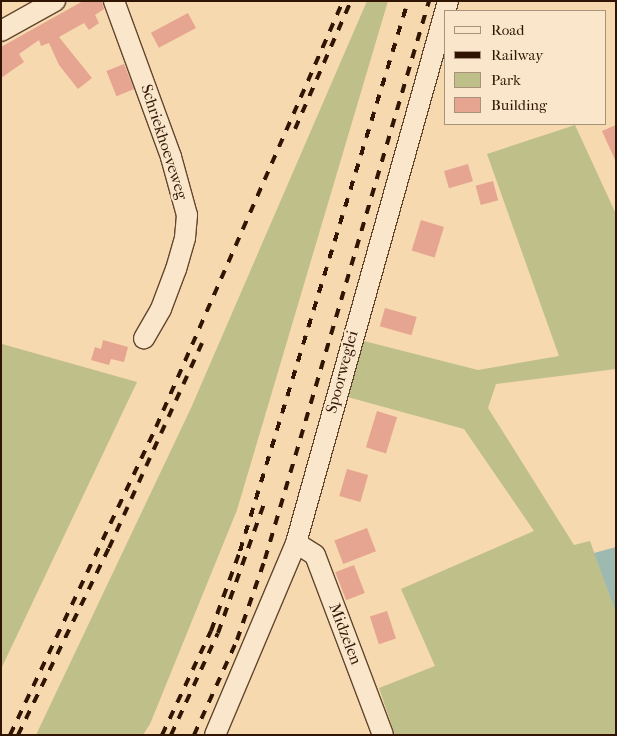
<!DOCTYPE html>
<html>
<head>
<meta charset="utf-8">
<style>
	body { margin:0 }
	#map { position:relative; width:617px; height:736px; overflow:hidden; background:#f6d9af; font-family:"IM FELL French Canon",serif }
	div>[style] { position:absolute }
	.green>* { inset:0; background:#bebf89 }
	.water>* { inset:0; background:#9db9b0 }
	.building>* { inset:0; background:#e6a591; transform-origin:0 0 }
	.roads { filter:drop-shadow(1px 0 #62462e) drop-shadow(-1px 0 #62462e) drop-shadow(0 1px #62462e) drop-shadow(0 -1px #62462e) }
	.minor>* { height:20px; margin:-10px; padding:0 10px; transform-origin:10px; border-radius:10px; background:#f9e6cb }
	.rail>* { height:4px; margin-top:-2px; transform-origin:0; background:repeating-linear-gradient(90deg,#301503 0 9px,transparent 0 18px) }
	span { translate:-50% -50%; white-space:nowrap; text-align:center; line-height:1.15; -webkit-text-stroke:4.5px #f9e6cb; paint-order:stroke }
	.street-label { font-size:16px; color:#301503 }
	.frame { position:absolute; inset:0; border:2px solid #301503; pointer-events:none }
	.legend { position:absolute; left:444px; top:10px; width:162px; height:115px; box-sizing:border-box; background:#f9e6cb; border:1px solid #a9927b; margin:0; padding:6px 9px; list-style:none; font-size:15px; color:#301503 }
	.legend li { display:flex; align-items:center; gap:10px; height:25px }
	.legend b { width:25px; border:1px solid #a9927b }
</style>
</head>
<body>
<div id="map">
	<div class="green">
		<i style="clip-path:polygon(367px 1px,388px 1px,237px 510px,150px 724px,143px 735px,36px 735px,191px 408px)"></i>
		<i style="clip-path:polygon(575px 125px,616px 214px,616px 369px,496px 384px,488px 408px,574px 545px,590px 541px,616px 613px,616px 735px,395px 735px,379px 688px,435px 666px,401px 589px,534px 531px,464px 429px,344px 396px,360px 340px,478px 370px,559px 356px,487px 154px)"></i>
		<i style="clip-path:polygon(2px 344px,137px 382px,1px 669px,1px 350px)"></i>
	</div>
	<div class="water">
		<i style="clip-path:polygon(616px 547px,616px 613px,594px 553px)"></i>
	</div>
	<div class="building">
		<i style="clip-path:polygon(83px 1px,102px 1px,104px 9px,95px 15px,99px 23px,89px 30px,84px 23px,59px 37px,92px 78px,78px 89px,59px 65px,49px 43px,41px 46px,39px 40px,19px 54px,24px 62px,1px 78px,1px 47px)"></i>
		<i style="left:188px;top:13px;width:17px;height:42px;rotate:62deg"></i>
		<i style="left:124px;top:64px;width:27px;height:19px;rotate:68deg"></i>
		<i style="clip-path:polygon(616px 125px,616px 162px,602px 131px)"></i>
		<i style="left:468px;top:164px;width:18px;height:25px;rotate:74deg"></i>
		<i style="left:493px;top:181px;width:20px;height:18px;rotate:75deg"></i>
		<i style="left:421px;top:220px;width:24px;height:32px;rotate:17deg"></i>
		<i style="left:385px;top:308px;width:33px;height:19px;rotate:16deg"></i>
		<i style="clip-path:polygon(103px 340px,128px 347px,124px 362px,111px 359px,109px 365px,91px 360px,95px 347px,101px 349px)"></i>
		<i style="left:377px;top:411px;width:21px;height:38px;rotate:17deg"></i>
		<i style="left:347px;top:469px;width:22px;height:28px;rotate:16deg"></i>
		<i style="left:367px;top:528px;width:25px;height:35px;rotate:69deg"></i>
		<i style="left:354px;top:565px;width:30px;height:20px;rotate:69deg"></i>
		<i style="left:387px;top:611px;width:29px;height:18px;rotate:72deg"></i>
	</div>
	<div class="roads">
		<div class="minor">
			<i style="left:114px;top:1px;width:166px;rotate:69.9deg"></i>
			<i style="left:171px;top:157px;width:60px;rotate:74.6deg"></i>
			<i style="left:187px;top:215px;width:23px;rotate:95deg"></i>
			<i style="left:185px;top:238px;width:32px;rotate:106deg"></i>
			<i style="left:176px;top:269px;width:43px;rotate:110.6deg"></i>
			<i style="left:161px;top:309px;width:34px;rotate:120deg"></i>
			<i style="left:1px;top:31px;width:62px;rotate:-29.1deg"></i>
			<i style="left:296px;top:543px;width:22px;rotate:32deg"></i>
			<i style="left:315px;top:555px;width:192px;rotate:69.3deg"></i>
			<i style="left:215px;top:735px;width:208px;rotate:-67.1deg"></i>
			<i style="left:296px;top:543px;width:563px;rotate:-74.33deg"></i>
		</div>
	</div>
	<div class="rail">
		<i style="left:295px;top:129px;width:140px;rotate:-66.4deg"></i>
		<i style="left:10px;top:735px;width:341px;rotate:-64.6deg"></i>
		<i style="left:156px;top:427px;width:465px;rotate:-66.3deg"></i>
		<i style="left:18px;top:735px;width:208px;rotate:-64.1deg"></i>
		<i style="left:109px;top:548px;width:233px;rotate:-65.6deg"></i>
		<i style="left:162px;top:735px;width:115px;rotate:-64.8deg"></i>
		<i style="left:211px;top:631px;width:85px;rotate:-70.1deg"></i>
		<i style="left:240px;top:551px;width:575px;rotate:-73.01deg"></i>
		<i style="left:171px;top:735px;width:112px;rotate:-65.3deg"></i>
		<i style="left:218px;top:633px;width:137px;rotate:-70.4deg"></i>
		<i style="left:194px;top:735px;width:104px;rotate:-65.6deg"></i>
		<i style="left:237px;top:640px;width:86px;rotate:-70.9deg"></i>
		<i style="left:265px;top:559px;width:582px;rotate:-73.62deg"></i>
	</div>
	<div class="street-label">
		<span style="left:164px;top:142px;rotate:72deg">Schriekhoeveweg</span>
		<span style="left:342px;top:372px;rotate:-75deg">Spoorweglei</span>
		<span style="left:345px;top:634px;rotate:69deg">Midzelen</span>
	</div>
	<div class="frame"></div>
	<ul class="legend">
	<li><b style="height:6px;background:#f9e6cb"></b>Road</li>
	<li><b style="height:6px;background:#301503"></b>Railway</li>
	<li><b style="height:14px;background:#bebf89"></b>Park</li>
	<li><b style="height:14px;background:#e6a591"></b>Building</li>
	</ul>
</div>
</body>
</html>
